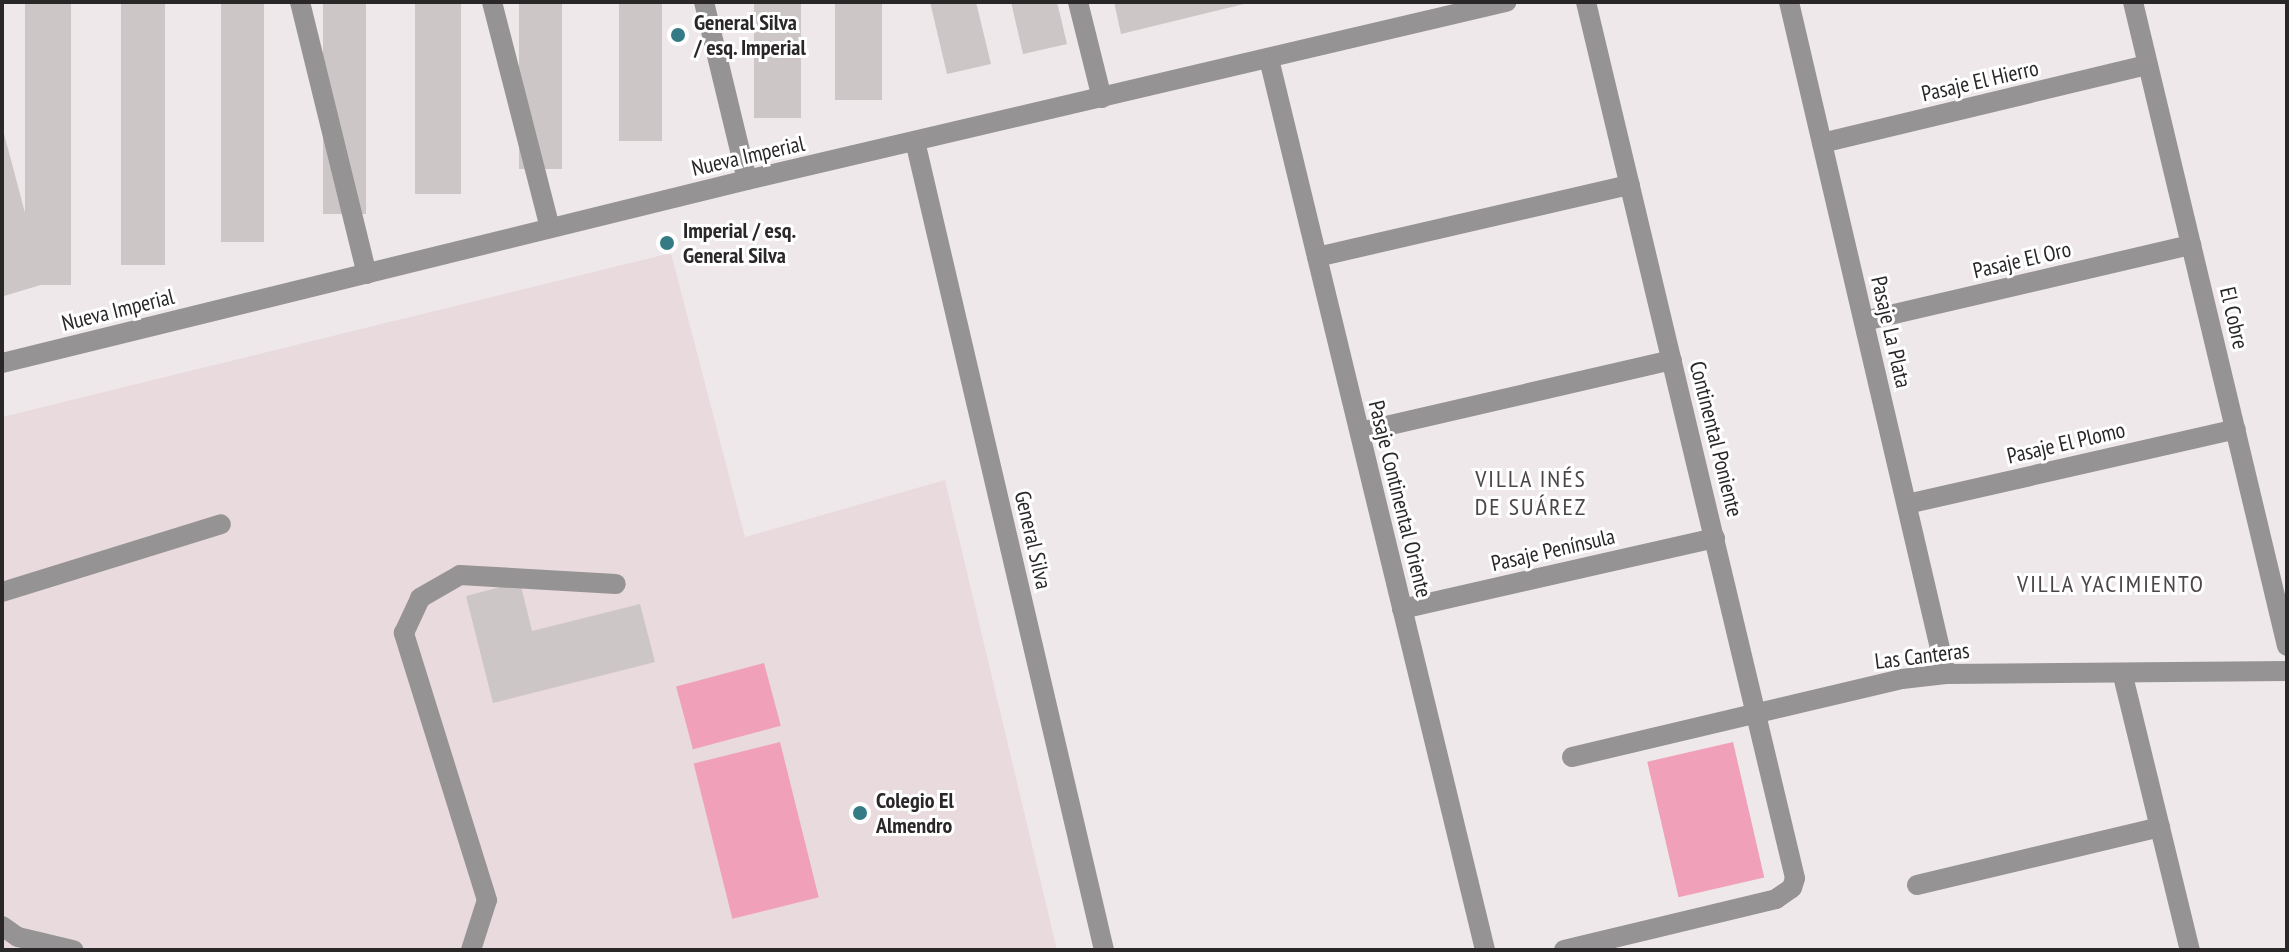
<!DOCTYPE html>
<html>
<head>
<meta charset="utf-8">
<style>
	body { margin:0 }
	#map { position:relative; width:2289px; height:952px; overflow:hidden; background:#efe8ea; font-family:"PT Sans Narrow",sans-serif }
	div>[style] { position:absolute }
	.built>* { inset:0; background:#e9dade }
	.green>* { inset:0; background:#f0a0b8; transform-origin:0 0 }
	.building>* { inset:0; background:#ccc6c7; transform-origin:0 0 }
	.minor>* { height:20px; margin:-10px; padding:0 10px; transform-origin:10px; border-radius:10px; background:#969394 }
	.dots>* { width:22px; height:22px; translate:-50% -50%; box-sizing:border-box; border:4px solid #fff; border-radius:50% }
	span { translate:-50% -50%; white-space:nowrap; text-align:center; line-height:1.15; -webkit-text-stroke:6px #fff; paint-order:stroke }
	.poi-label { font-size:22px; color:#2a2728; font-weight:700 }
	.left { translate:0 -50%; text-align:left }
	.street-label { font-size:22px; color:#2a2728 }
	.neighbourhood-label { font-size:24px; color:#4b4547; letter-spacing:2px }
	.frame { position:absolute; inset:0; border:4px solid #2a2728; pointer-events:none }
</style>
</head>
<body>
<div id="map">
	<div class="built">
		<i style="clip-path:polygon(671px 253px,745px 537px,945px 480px,1057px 950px,2px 950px,2px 417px)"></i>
	</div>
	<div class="green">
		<i style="left:764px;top:663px;width:65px;height:91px;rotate:75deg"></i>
		<i style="left:780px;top:742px;width:160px;height:89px;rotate:76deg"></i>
		<i style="left:1733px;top:742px;width:139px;height:88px;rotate:77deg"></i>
	</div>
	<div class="building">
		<i style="left:25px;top:2px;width:46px;height:283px"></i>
		<i style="left:121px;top:2px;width:44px;height:263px"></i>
		<i style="left:221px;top:2px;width:43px;height:240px"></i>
		<i style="left:323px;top:2px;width:43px;height:212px"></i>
		<i style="left:415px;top:2px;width:46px;height:192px"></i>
		<i style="left:519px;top:2px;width:43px;height:167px"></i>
		<i style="left:619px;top:2px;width:43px;height:139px"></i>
		<i style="left:754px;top:2px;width:47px;height:116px"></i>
		<i style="left:835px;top:2px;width:47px;height:98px"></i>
		<i style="clip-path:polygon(930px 2px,976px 2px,991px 64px,947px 74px)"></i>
		<i style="clip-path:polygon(1011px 2px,1057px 2px,1067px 44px,1023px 54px)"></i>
		<i style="clip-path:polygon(1114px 2px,1248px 2px,1248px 3px,1121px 34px)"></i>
		<i style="clip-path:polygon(3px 130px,44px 284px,4px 296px,2px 288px)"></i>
		<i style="clip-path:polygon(520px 582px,532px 631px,640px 604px,655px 662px,493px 703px,466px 596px)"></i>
	</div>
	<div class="minor">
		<i style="left:300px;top:2px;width:280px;rotate:76.2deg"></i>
		<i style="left:492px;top:2px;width:233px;rotate:75.6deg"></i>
		<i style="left:704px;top:2px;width:183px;rotate:76.4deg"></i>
		<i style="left:1078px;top:2px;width:99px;rotate:76deg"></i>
		<i style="left:1789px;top:2px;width:690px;rotate:76.85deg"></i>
		<i style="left:2133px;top:2px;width:662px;rotate:76.55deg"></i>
		<i style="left:1269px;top:59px;width:917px;rotate:76.37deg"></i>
		<i style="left:915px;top:141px;width:831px;rotate:76.85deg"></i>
		<i style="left:1822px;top:143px;width:335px;rotate:-13.5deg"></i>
		<i style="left:1317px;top:257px;width:321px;rotate:-13deg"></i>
		<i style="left:1864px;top:321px;width:336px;rotate:-13.1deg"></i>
		<i style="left:2px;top:363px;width:767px;rotate:-13.8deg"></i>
		<i style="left:747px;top:180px;width:780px;rotate:-13.2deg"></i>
		<i style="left:1360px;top:432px;width:320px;rotate:-13deg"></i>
		<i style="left:1907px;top:504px;width:337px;rotate:-12.8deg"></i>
		<i style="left:2px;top:592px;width:229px;rotate:-17.2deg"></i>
		<i style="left:1402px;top:609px;width:321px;rotate:-12.8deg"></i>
		<i style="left:2123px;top:676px;width:282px;rotate:76.3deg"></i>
		<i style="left:1572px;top:757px;width:339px;rotate:-13.3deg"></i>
		<i style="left:1902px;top:679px;width:44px;rotate:-6.5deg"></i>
		<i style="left:1946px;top:674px;width:341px;rotate:-0.5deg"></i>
		<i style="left:1917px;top:885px;width:250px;rotate:-13.4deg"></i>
		<i style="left:2px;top:926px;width:19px;rotate:35deg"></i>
		<i style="left:18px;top:937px;width:57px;rotate:13.3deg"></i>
		<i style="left:471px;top:950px;width:52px;rotate:-72.3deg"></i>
		<i style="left:487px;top:900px;width:280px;rotate:-107.3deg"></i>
		<i style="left:404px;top:633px;width:38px;rotate:-65deg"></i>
		<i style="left:420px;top:598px;width:46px;rotate:-29.9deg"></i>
		<i style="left:460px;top:575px;width:156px;rotate:3.3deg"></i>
		<i style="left:1564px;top:950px;width:218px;rotate:-13.5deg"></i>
		<i style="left:1776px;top:899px;width:19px;rotate:-35deg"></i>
		<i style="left:1792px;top:888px;width:10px;rotate:-73deg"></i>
		<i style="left:1795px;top:878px;width:901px;rotate:-103.42deg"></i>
	</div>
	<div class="dots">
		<i style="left:678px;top:35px;background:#347b85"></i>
		<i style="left:667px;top:243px;background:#347b85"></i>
		<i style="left:860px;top:813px;background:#347b85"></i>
	</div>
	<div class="poi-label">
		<span class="left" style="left:694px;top:35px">General Silva<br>/ esq. Imperial</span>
		<span class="left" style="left:683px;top:243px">Imperial / esq.<br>General Silva</span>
		<span class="left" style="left:876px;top:813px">Colegio El<br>Almendro</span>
	</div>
	<div class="street-label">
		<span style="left:1980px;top:81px;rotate:-13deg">Pasaje El Hierro</span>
		<span style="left:748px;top:156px;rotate:-13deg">Nueva Imperial</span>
		<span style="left:2022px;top:260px;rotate:-13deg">Pasaje El Oro</span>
		<span style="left:118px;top:310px;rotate:-14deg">Nueva Imperial</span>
		<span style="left:2234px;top:318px;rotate:77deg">El Cobre</span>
		<span style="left:1891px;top:332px;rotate:77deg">Pasaje La Plata</span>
		<span style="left:1716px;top:439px;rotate:76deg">Continental Poniente</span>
		<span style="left:2066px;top:443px;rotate:-13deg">Pasaje El Plomo</span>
		<span style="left:1400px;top:499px;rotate:76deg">Pasaje Continental Oriente</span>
		<span style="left:1033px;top:540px;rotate:77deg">General Silva</span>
		<span style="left:1553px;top:550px;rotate:-13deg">Pasaje Península</span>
		<span style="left:1922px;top:656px;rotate:-7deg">Las Canteras</span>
	</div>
	<div class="neighbourhood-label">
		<span style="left:1531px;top:493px">VILLA INÉS<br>DE SUÁREZ</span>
		<span style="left:2111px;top:584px">VILLA YACIMIENTO</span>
	</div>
	<div class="frame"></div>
</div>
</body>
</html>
